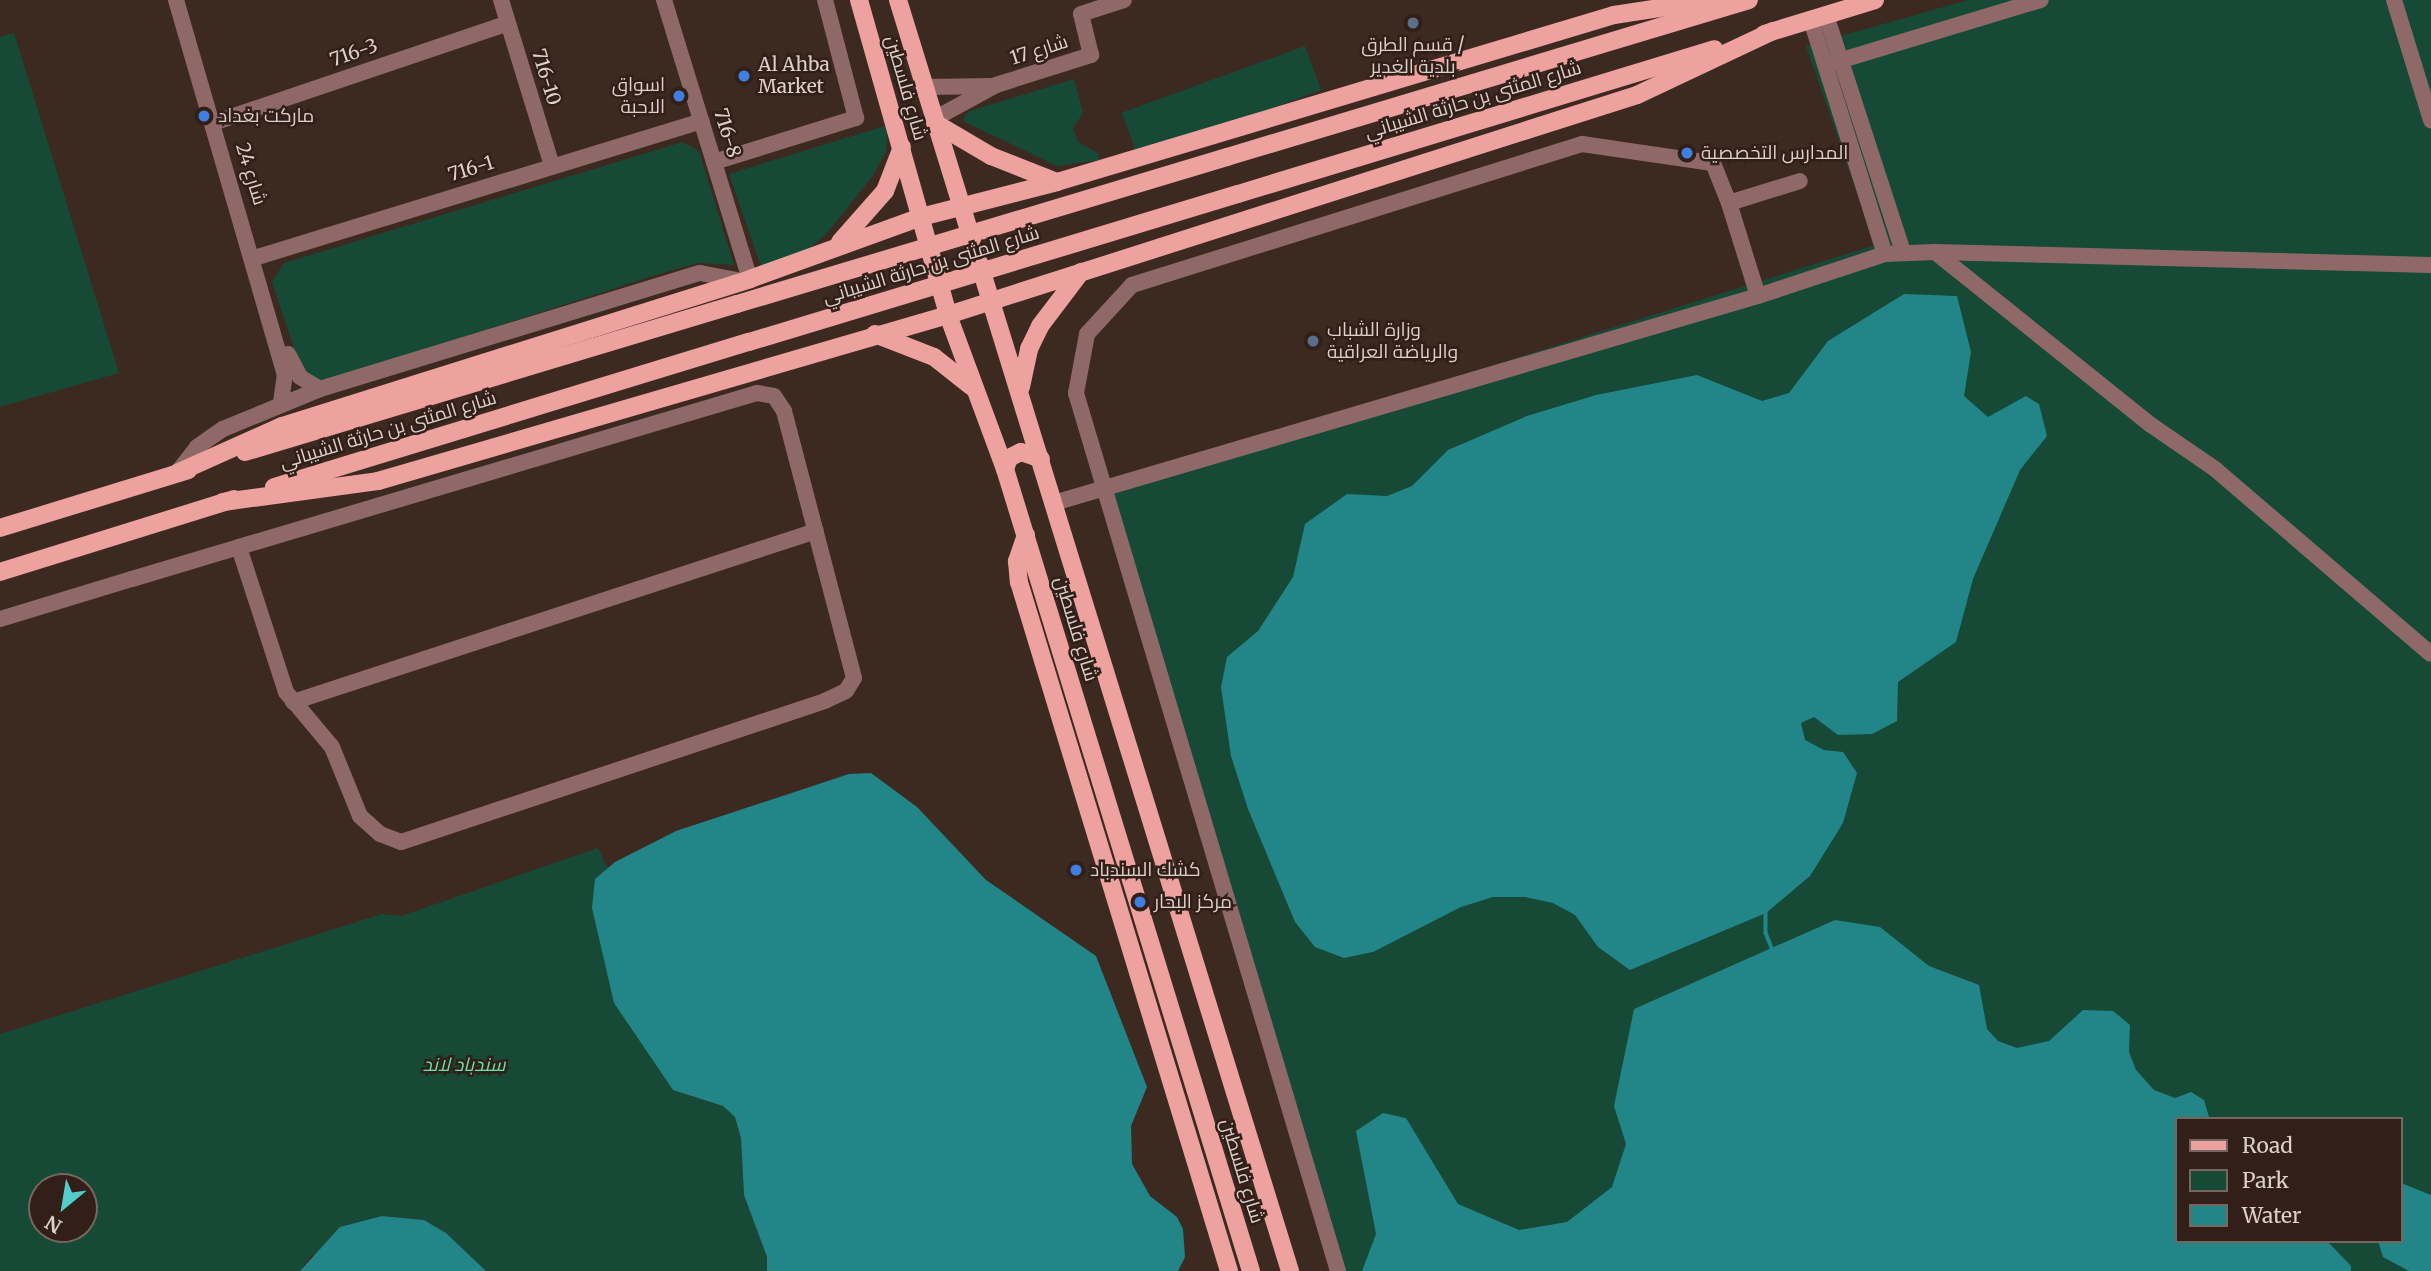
<!DOCTYPE html>
<html>
<head>
<meta charset="utf-8">
<style>
	body { margin:0 }
	#map { position:relative; width:2431px; height:1271px; overflow:hidden; background:#3c2a21; font-family:Merriweather,Cairo,serif }
	div>[style] { position:absolute }
	.green>* { inset:0; background:#164a37; transform-origin:0 0 }
	.water>* { inset:0; background:#228587 }
	.stream>* { height:3.5px; margin:-1.75px; padding:0 1.75px; transform-origin:1.75px; border-radius:1.75px; background:#228587 }
	.minor>* { height:16px; margin:-8px; padding:0 8px; transform-origin:8px; border-radius:8px; background:#8f6967 }
	.major>* { height:18px; margin:-9px; padding:0 9px; transform-origin:9px; border-radius:9px; background:#eea29f }
	.major-bridge>* { height:18px; margin:-9px; padding:0 9px; transform-origin:9px; border-radius:9px; background:#eea29f }
	.dots>* { width:19px; height:19px; translate:-50% -50%; box-sizing:border-box; border:4px solid #322018; border-radius:50% }
	span { translate:-50% -50%; white-space:nowrap; text-align:center; line-height:1.15; -webkit-text-stroke:5px #322018; paint-order:stroke }
	.poi-label { font-size:19px; color:#dcd0ca }
	.left { translate:0 -50%; text-align:left }
	.right { translate:-100% -50%; text-align:right }
	.street-label { font-size:19px; color:#dcd0ca }
	.park-label { font-size:19px; color:#61e4b0; font-style:italic }
	.legend { position:absolute; left:2175px; top:1117px; width:228px; height:126px; box-sizing:border-box; background:#322018; border:2px solid #76665f; margin:0; padding:9px 12px; list-style:none; font-size:21px; color:#dcd0ca }
	.legend li { display:flex; align-items:center; gap:14px; height:35px }
	.legend b { width:35px; border:2px solid #76665f }
	.north { position:absolute; left:28px; top:1173px; width:70px; height:70px; box-sizing:border-box; background:#322018; border:2px solid #76665f; border-radius:50%; rotate:210deg; font-size:19px; font-weight:700; line-height:28px; text-align:center; color:#dcd0ca }
	.north::after { content:''; display:block; margin:auto; width:24px; height:32px; background:#53cdcb; clip-path:polygon(50% 0,100% 100%,50% 72%,0 100%) }
</style>
</head>
<body>
<div id="map">
	<div class="green">
		<i style="clip-path:polygon(evenodd,1968px 0,2431px 0,2431px 1271px,1332px 1271px,1110px 486px,1875px 245px,1806px 46px,1968px 0,2177px 1119px,2401px 1119px,2401px 1241px,2177px 1241px,2177px 1119px)"></i>
		<i style="clip-path:polygon(14px 33px,119px 373px,0 407px,0 37px)"></i>
		<i style="left:1305px;top:46px;width:47px;height:195px;rotate:70deg"></i>
		<i style="clip-path:polygon(1074px 79px,1083px 113px,1073px 128px,1078px 142px,1098px 153px,1099px 160px,1057px 166px,963px 121px,967px 112px)"></i>
		<i style="clip-path:polygon(888px 125px,886px 152px,872px 177px,827px 233px,804px 253px,761px 266px,729px 174px)"></i>
		<i style="clip-path:polygon(683px 142px,699px 151px,734px 265px,697px 263px,659px 274px,321px 383px,302px 372px,272px 282px,284px 263px)"></i>
		<i style="clip-path:polygon(evenodd,598px 848px,608px 869px,593px 901px,632px 1028px,673px 1090px,723px 1106px,735px 1117px,741px 1138px,744px 1195px,767px 1257px,767px 1271px,486px 1271px,446px 1233px,424px 1220px,382px 1216px,311px 1256px,300px 1271px,0 1271px,0 1034px,382px 914px,401px 916px,598px 848px,42px 1187px,84px 1187px,84px 1229px,42px 1229px,42px 1187px)"></i>
	</div>
	<div class="water">
		<i style="clip-path:polygon(1904px 294px,1957px 296px,1971px 352px,1964px 396px,1988px 417px,2026px 396px,2039px 404px,2047px 436px,2020px 470px,1973px 579px,1956px 642px,1898px 682px,1897px 721px,1872px 734px,1838px 735px,1814px 717px,1801px 723px,1805px 740px,1824px 750px,1843px 752px,1857px 773px,1843px 823px,1810px 876px,1766px 913px,1630px 970px,1598px 947px,1575px 915px,1553px 903px,1525px 897px,1493px 897px,1461px 907px,1373px 952px,1344px 958px,1315px 947px,1295px 922px,1248px 809px,1231px 756px,1221px 687px,1227px 657px,1258px 631px,1293px 577px,1305px 524px,1347px 494px,1387px 496px,1412px 486px,1448px 450px,1527px 416px,1596px 395px,1697px 375px,1762px 401px,1789px 393px,1828px 341px)"></i>
		<i style="clip-path:polygon(871px 773px,917px 807px,986px 880px,1096px 956px,1147px 1087px,1131px 1126px,1132px 1164px,1150px 1196px,1177px 1217px,1183px 1229px,1185px 1257px,1178px 1271px,767px 1271px,767px 1257px,744px 1195px,741px 1138px,735px 1117px,723px 1106px,673px 1090px,614px 1003px,592px 908px,595px 879px,615px 862px,676px 831px,849px 774px)"></i>
		<i style="clip-path:polygon(1835px 920px,1880px 927px,1929px 966px,1979px 985px,1987px 1029px,1998px 1041px,2017px 1048px,2049px 1041px,2083px 1010px,2113px 1011px,2130px 1025px,2129px 1052px,2136px 1070px,2154px 1090px,2175px 1098px,2191px 1092px,2204px 1100px,2209px 1117px,2177px 1119px,2177px 1241px,2318px 1241px,2329px 1243px,2351px 1266px,2351px 1271px,1362px 1271px,1376px 1234px,1356px 1131px,1383px 1113px,1406px 1118px,1458px 1204px,1519px 1230px,1567px 1222px,1612px 1187px,1626px 1144px,1614px 1106px,1634px 1009px)"></i>
		<i style="clip-path:polygon(2401px 1183px,2431px 1195px,2431px 1271px,2409px 1271px,2383px 1257px,2378px 1241px,2401px 1241px)"></i>
		<i style="clip-path:polygon(382px 1216px,424px 1220px,446px 1233px,486px 1271px,300px 1271px,340px 1227px)"></i>
	</div>
	<div class="stream">
		<i style="left:1766px;top:913px;width:20px;rotate:90deg"></i>
		<i style="left:1766px;top:933px;width:16px;rotate:68deg"></i>
	</div>
	<div class="minor">
		<i style="left:176px;top:0;width:390px;rotate:73.8deg"></i>
		<i style="left:285px;top:374px;width:29px;rotate:98deg"></i>
		<i style="left:501px;top:0;width:174px;rotate:72.9deg"></i>
		<i style="left:664px;top:0;width:292px;rotate:72.9deg"></i>
		<i style="left:2394px;top:0;width:126px;rotate:72.9deg"></i>
		<i style="left:1826px;top:15px;width:249px;rotate:72deg"></i>
		<i style="left:1811px;top:20px;width:245px;rotate:72.5deg"></i>
		<i style="left:1832px;top:63px;width:218px;rotate:-16.8deg"></i>
		<i style="left:924px;top:87px;width:69px;rotate:-0.8deg"></i>
		<i style="left:934px;top:119px;width:71px;rotate:-28.7deg"></i>
		<i style="left:996px;top:85px;width:100px;rotate:-17.5deg"></i>
		<i style="left:1091px;top:55px;width:42px;rotate:-103.7deg"></i>
		<i style="left:1081px;top:14px;width:45px;rotate:-18deg"></i>
		<i style="left:213px;top:123px;width:311px;rotate:-18.7deg"></i>
		<i style="left:714px;top:162px;width:149px;rotate:-17.2deg"></i>
		<i style="left:856px;top:118px;width:122px;rotate:-104.7deg"></i>
		<i style="left:1729px;top:203px;width:97px;rotate:72.7deg"></i>
		<i style="left:1935px;top:252px;width:496px;rotate:1.5deg"></i>
		<i style="left:254px;top:258px;width:468px;rotate:-17deg"></i>
		<i style="left:288px;top:354px;width:26px;rotate:62deg"></i>
		<i style="left:300px;top:377px;width:23px;rotate:31deg"></i>
		<i style="left:177px;top:473px;width:33px;rotate:-52deg"></i>
		<i style="left:197px;top:447px;width:32px;rotate:-35deg"></i>
		<i style="left:223px;top:429px;width:105px;rotate:-22.4deg"></i>
		<i style="left:320px;top:389px;width:397px;rotate:-17deg"></i>
		<i style="left:700px;top:273px;width:43px;rotate:10.8deg"></i>
		<i style="left:1054px;top:503px;width:734px;rotate:-16.39deg"></i>
		<i style="left:1758px;top:296px;width:134px;rotate:-18.3deg"></i>
		<i style="left:1885px;top:254px;width:50px;rotate:-2.3deg"></i>
		<i style="left:1935px;top:252px;width:277px;rotate:38.7deg"></i>
		<i style="left:2151px;top:425px;width:78px;rotate:34.5deg"></i>
		<i style="left:2215px;top:469px;width:284px;rotate:40.6deg"></i>
		<i style="left:0;top:619px;width:138px;rotate:-16.9deg"></i>
		<i style="left:132px;top:579px;width:112px;rotate:-16.7deg"></i>
		<i style="left:239px;top:547px;width:540px;rotate:-16.56deg"></i>
		<i style="left:757px;top:393px;width:17px;rotate:10deg"></i>
		<i style="left:774px;top:396px;width:18px;rotate:56deg"></i>
		<i style="left:784px;top:411px;width:276px;rotate:75.3deg"></i>
		<i style="left:854px;top:678px;width:15px;rotate:122deg"></i>
		<i style="left:846px;top:691px;width:23px;rotate:155deg"></i>
		<i style="left:825px;top:701px;width:447px;rotate:161.6deg"></i>
		<i style="left:401px;top:842px;width:22px;rotate:-159deg"></i>
		<i style="left:380px;top:834px;width:27px;rotate:-138deg"></i>
		<i style="left:360px;top:816px;width:74px;rotate:-112.1deg"></i>
		<i style="left:332px;top:747px;width:72px;rotate:-129.9deg"></i>
		<i style="left:286px;top:692px;width:152px;rotate:-108deg"></i>
		<i style="left:293px;top:702px;width:550px;rotate:-18.11deg"></i>
		<i style="left:1338px;top:1271px;width:916px;rotate:-106.62deg"></i>
		<i style="left:1076px;top:393px;width:60px;rotate:-79.4deg"></i>
		<i style="left:1087px;top:334px;width:67px;rotate:-47.4deg"></i>
		<i style="left:1132px;top:285px;width:472px;rotate:-17.4deg"></i>
		<i style="left:1582px;top:144px;width:132px;rotate:8.3deg"></i>
		<i style="left:1713px;top:163px;width:43px;rotate:68.2deg"></i>
		<i style="left:1729px;top:203px;width:74px;rotate:-17.2deg"></i>
	</div>
	<div class="major">
		<i style="left:859px;top:0;width:327px;rotate:74.2deg"></i>
		<i style="left:948px;top:315px;width:164px;rotate:69.7deg"></i>
		<i style="left:1005px;top:469px;width:839px;rotate:72.95deg"></i>
		<i style="left:898px;top:0;width:1330px;rotate:72.86deg"></i>
		<i style="left:1764px;top:34px;width:116px;rotate:-17deg"></i>
		<i style="left:935px;top:123px;width:65px;rotate:30.5deg"></i>
		<i style="left:991px;top:156px;width:71px;rotate:21.5deg"></i>
		<i style="left:1227px;top:157px;width:545px;rotate:-16.74deg"></i>
		<i style="left:1238px;top:194px;width:498px;rotate:-16.9deg"></i>
		<i style="left:840px;top:242px;width:68px;rotate:-48.6deg"></i>
		<i style="left:885px;top:191px;width:47px;rotate:-68.9deg"></i>
		<i style="left:875px;top:334px;width:63px;rotate:21.3deg"></i>
		<i style="left:934px;top:357px;width:48px;rotate:38.3deg"></i>
		<i style="left:1021px;top:387px;width:39px;rotate:-78deg"></i>
		<i style="left:1029px;top:349px;width:25px;rotate:-64deg"></i>
		<i style="left:1040px;top:326px;width:68px;rotate:-52.8deg"></i>
		<i style="left:245px;top:452px;width:514px;rotate:-16.74deg"></i>
		<i style="left:1005px;top:469px;width:12px;rotate:-70deg"></i>
		<i style="left:1009px;top:458px;width:13px;rotate:-27deg"></i>
		<i style="left:1021px;top:452px;width:21px;rotate:19deg"></i>
		<i style="left:177px;top:473px;width:115px;rotate:-24.1deg"></i>
		<i style="left:282px;top:426px;width:491px;rotate:-17.4deg"></i>
		<i style="left:750px;top:279px;width:182px;rotate:-19.9deg"></i>
		<i style="left:921px;top:217px;width:140px;rotate:-14.4deg"></i>
		<i style="left:1057px;top:182px;width:581px;rotate:-16.69deg"></i>
		<i style="left:1614px;top:15px;width:98px;rotate:-8.8deg"></i>
		<i style="left:274px;top:487px;width:497px;rotate:-17deg"></i>
		<i style="left:223px;top:502px;width:156px;rotate:-7.7deg"></i>
		<i style="left:378px;top:481px;width:594px;rotate:-16.24deg"></i>
		<i style="left:948px;top:315px;width:723px;rotate:-17.71deg"></i>
		<i style="left:1637px;top:95px;width:150px;rotate:-25.2deg"></i>
		<i style="left:0;top:528px;width:197px;rotate:-17.1deg"></i>
		<i style="left:1026px;top:535px;width:28px;rotate:109deg"></i>
		<i style="left:1017px;top:561px;width:21px;rotate:85deg"></i>
		<i style="left:1019px;top:582px;width:720px;rotate:73.05deg"></i>
		<i style="left:0;top:572px;width:245px;rotate:-17.3deg"></i>
	</div>
	<div class="major-bridge">
		<i style="left:737px;top:304px;width:512px;rotate:-16.7deg"></i>
		<i style="left:749px;top:342px;width:511px;rotate:-16.84deg"></i>
	</div>
	<div class="dots">
		<i style="left:1413px;top:23px;background:#5c6f8a"></i>
		<i style="left:744px;top:76px;background:#3f7fe0"></i>
		<i style="left:679px;top:96px;background:#3f7fe0"></i>
		<i style="left:204px;top:116px;background:#3f7fe0"></i>
		<i style="left:1687px;top:153px;background:#3f7fe0"></i>
		<i style="left:1313px;top:341px;background:#5c6f8a"></i>
		<i style="left:1076px;top:870px;background:#3f7fe0"></i>
		<i style="left:1140px;top:902px;background:#3f7fe0"></i>
	</div>
	<div class="poi-label">
		<span style="left:1413px;top:56px">قسم الطرق /<br>بلدية الغدير</span>
		<span class="left" style="left:758px;top:76px">Al Ahba<br>Market</span>
		<span class="right" style="left:665px;top:96px">اسواق<br>الاحبة</span>
		<span class="left" style="left:218px;top:116px">ماركت بغداد</span>
		<span class="left" style="left:1701px;top:153px">المدارس التخصصية</span>
		<span class="left" style="left:1327px;top:341px">وزارة الشباب<br>والرياضة العراقية</span>
		<span class="left" style="left:1090px;top:870px">كشك السندباد</span>
		<span class="left" style="left:1154px;top:902px">مركز البحار</span>
	</div>
	<div class="street-label">
		<span style="left:1039px;top:50px;rotate:-18deg">شارع 17</span>
		<span style="left:354px;top:53px;rotate:-19deg">716-3</span>
		<span style="left:546px;top:77px;rotate:73deg">716-10</span>
		<span style="left:906px;top:88px;rotate:74deg">شارع فلسطين</span>
		<span style="left:1473px;top:100px;rotate:-17deg">شارع المثنى بن حارثة الشيباني</span>
		<span style="left:727px;top:133px;rotate:73deg">716-8</span>
		<span style="left:471px;top:169px;rotate:-17deg">716-1</span>
		<span style="left:251px;top:174px;rotate:73deg">شارع 24</span>
		<span style="left:931px;top:265px;rotate:-17deg">شارع المثنى بن حارثة الشيباني</span>
		<span style="left:388px;top:430px;rotate:-17deg">شارع المثنى بن حارثة الشيباني</span>
		<span style="left:1076px;top:629px;rotate:73deg">شارع فلسطين</span>
		<span style="left:1242px;top:1171px;rotate:73deg">شارع فلسطين</span>
	</div>
	<div class="park-label">
		<span style="left:464px;top:1065px">سندباد لاند</span>
	</div>
	<ul class="legend">
	<li><b style="height:9px;background:#eea29f"></b>Road</li>
	<li><b style="height:19px;background:#164a37"></b>Park</li>
	<li><b style="height:19px;background:#228587"></b>Water</li>
	</ul>
	<div class="north">N</div>
</div>
</body>
</html>
